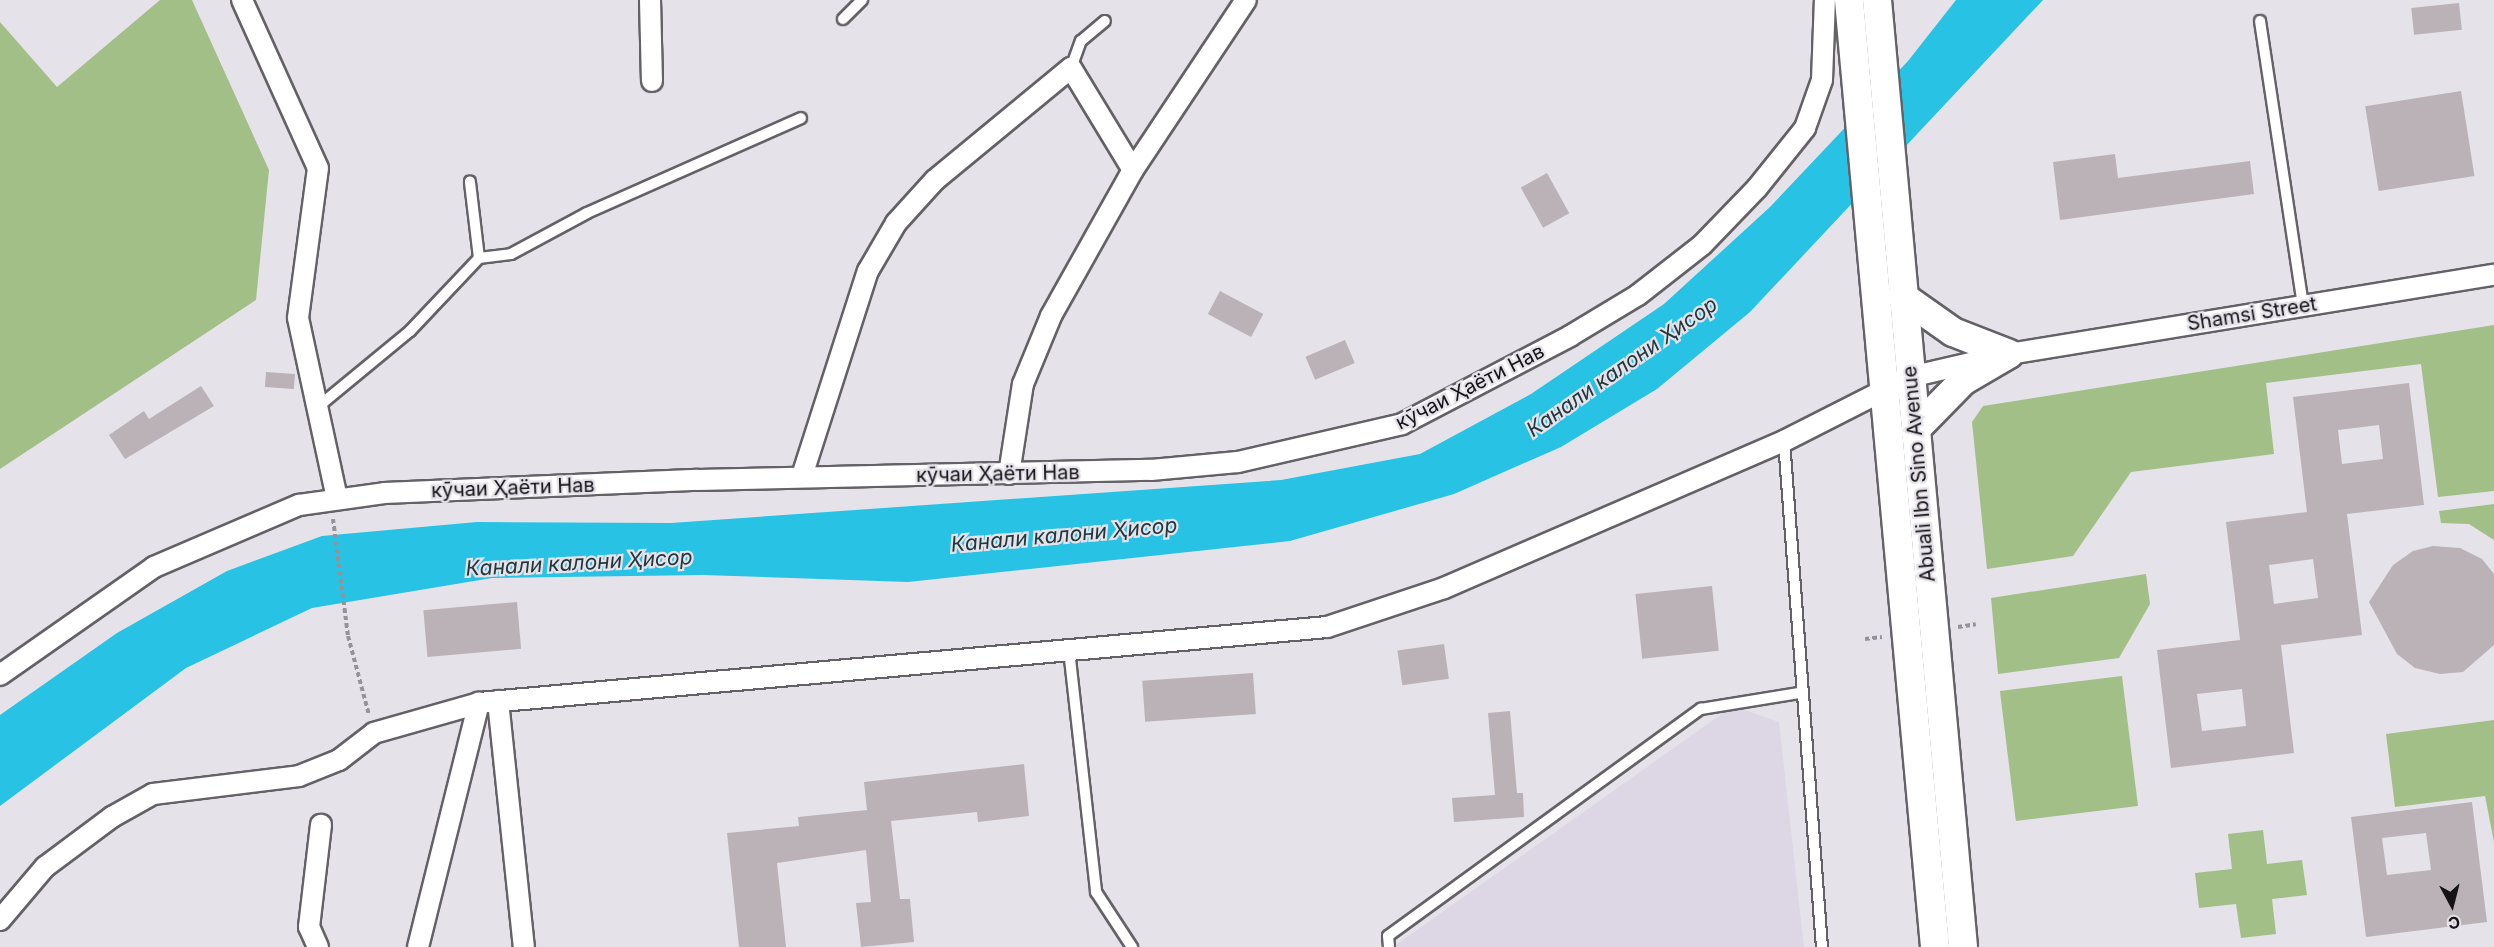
<!DOCTYPE html>
<html>
<head>
<meta charset="utf-8">
<style>
	body { margin:0 }
	#map { position:relative; width:2494px; height:947px; overflow:hidden; background:#e6e2ea; font-family:Inter,sans-serif }
	div>[style] { position:absolute }
	.built>* { inset:0; background:#ddd6e4 }
	.green>* { inset:0; background:#a2bf88; transform-origin:0 0 }
	.water>* { inset:0; background:#27c2e4 }
	.building>* { inset:0; background:#bab2b7; transform-origin:0 0 }
	.path>* { height:4px; margin-top:-2px; transform-origin:0; background:repeating-linear-gradient(90deg,#959298 0 4.5px,transparent 0 7.5px) }
	.roads { filter:drop-shadow(2px 0 #646167) drop-shadow(-2px 0 #646167) drop-shadow(0 2px #646167) drop-shadow(0 -2px #646167) }
	.service>* { height:10px; margin:-5px; padding:0 5px; transform-origin:5px; border-radius:5px; background:#fff }
	.minor>* { height:20px; margin:-10px; padding:0 10px; transform-origin:10px; border-radius:10px; background:#fff }
	.secondary>* { height:28px; margin:-14px; padding:0 14px; transform-origin:14px; border-radius:14px; background:#fff }
	span { translate:-50% -50%; white-space:nowrap; text-align:center; line-height:1.15; -webkit-text-stroke:4.5px #e6e2ea; paint-order:stroke }
	.street-label { font-size:20px; color:#151316 }
	.water-label { font-size:21px; color:#20383e; font-style:italic }
	.north { position:absolute; left:2422px; top:875px; width:60px; height:60px; -webkit-text-stroke:4px #e6e2ea; paint-order:stroke; rotate:173deg; font-size:16px; font-weight:700; line-height:24px; text-align:center; color:#151316 }
	.north::after { content:''; display:block; margin:auto; width:21px; height:27px; background:#151316; clip-path:polygon(50% 0,100% 100%,50% 72%,0 100%) }
</style>
</head>
<body>
<div id="map">
	<div class="built">
		<i style="clip-path:polygon(1733px 706px,1779px 722px,1804px 947px,1393px 947px)"></i>
	</div>
	<div class="green">
		<i style="clip-path:polygon(160px 0,192px 0,269px 170px,256px 300px,0 469px,0 22px,57px 87px)"></i>
		<i style="clip-path:polygon(2494px 325px,2494px 491px,2438px 497px,2421px 364px,2266px 383px,2274px 454px,2131px 472px,2073px 556px,1987px 569px,1972px 422px,1983px 406px)"></i>
		<i style="clip-path:polygon(2494px 504px,2494px 540px,2469px 524px,2441px 523px,2439px 511px)"></i>
		<i style="clip-path:polygon(2146px 574px,2150px 604px,2119px 658px,1998px 674px,1991px 598px)"></i>
		<i style="left:2122px;top:676px;width:131px;height:123px;rotate:83deg"></i>
		<i style="clip-path:polygon(2494px 720px,2494px 842px,2485px 796px,2395px 807px,2386px 734px)"></i>
		<i style="clip-path:polygon(2263px 830px,2267px 864px,2302px 860px,2307px 895px,2272px 899px,2276px 934px,2241px 938px,2236px 904px,2199px 908px,2195px 873px,2232px 869px,2228px 834px)"></i>
	</div>
	<div class="water">
		<i style="clip-path:polygon(1956px 0,2043px 0,1750px 312px,1657px 389px,1561px 447px,1454px 494px,1290px 541px,908px 582px,703px 575px,492px 578px,312px 608px,186px 668px,0 806px,0 715px,117px 633px,227px 571px,322px 536px,477px 522px,671px 523px,1281px 480px,1420px 454px,1531px 394px,1664px 304px,1770px 207px,1908px 61px)"></i>
	</div>
	<div class="building">
		<i style="left:2459px;top:3px;width:27px;height:48px;rotate:84deg"></i>
		<i style="left:2461px;top:91px;width:86px;height:97px;rotate:81deg"></i>
		<i style="clip-path:polygon(2115px 154px,2118px 178px,2250px 161px,2254px 194px,2060px 220px,2053px 162px)"></i>
		<i style="left:1547px;top:173px;width:46px;height:30px;rotate:61deg"></i>
		<i style="left:1220px;top:291px;width:49px;height:26px;rotate:28deg"></i>
		<i style="left:1345px;top:340px;width:25px;height:43px;rotate:67deg"></i>
		<i style="left:266px;top:372px;width:29px;height:15px;rotate:4deg"></i>
		<i style="clip-path:polygon(evenodd,2409px 383px,2424px 505px,2347px 514px,2362px 635px,2281px 645px,2294px 753px,2171px 768px,2157px 650px,2240px 640px,2226px 522px,2307px 512px,2293px 397px,2409px 383px,2379px 425px,2383px 459px,2342px 464px,2338px 430px,2379px 425px,2409px 383px,2313px 559px,2318px 598px,2274px 604px,2269px 565px,2313px 559px,2409px 383px,2242px 689px,2246px 726px,2202px 731px,2197px 694px,2242px 689px)"></i>
		<i style="clip-path:polygon(201px 386px,214px 406px,125px 459px,109px 435px,144px 411px,149px 419px)"></i>
		<i style="clip-path:polygon(2433px 546px,2460px 548px,2482px 559px,2494px 574px,2494px 645px,2463px 672px,2440px 674px,2415px 668px,2397px 654px,2369px 602px,2393px 565px,2413px 551px)"></i>
		<i style="left:1712px;top:586px;width:65px;height:77px;rotate:84deg"></i>
		<i style="left:517px;top:602px;width:47px;height:94px;rotate:85deg"></i>
		<i style="left:1444px;top:644px;width:35px;height:47px;rotate:82deg"></i>
		<i style="left:1253px;top:673px;width:41px;height:111px;rotate:86deg"></i>
		<i style="clip-path:polygon(1510px 711px,1517px 793px,1523px 793px,1524px 817px,1454px 822px,1452px 798px,1495px 795px,1488px 713px)"></i>
		<i style="clip-path:polygon(1024px 764px,1029px 816px,978px 822px,977px 812px,891px 821px,900px 899px,910px 899px,914px 942px,861px 947px,856px 903px,871px 902px,866px 850px,777px 863px,786px 947px,739px 947px,727px 833px,799px 826px,798px 817px,867px 810px,864px 782px)"></i>
		<i style="clip-path:polygon(evenodd,2472px 802px,2487px 922px,2366px 937px,2351px 817px,2472px 802px,2426px 833px,2431px 870px,2387px 875px,2382px 838px,2426px 833px)"></i>
	</div>
	<div class="path">
		<i style="left:333px;top:519px;width:118px;rotate:82.7deg"></i>
		<i style="left:348px;top:636px;width:82px;rotate:75.1deg"></i>
		<i style="left:1958px;top:627px;width:18px;rotate:-9deg"></i>
		<i style="left:1865px;top:639px;width:17px;rotate:-7deg"></i>
	</div>
	<div class="roads">
		<div class="service">
			<i style="left:843px;top:19px;width:27px;rotate:-45deg"></i>
			<i style="left:2260px;top:21px;width:288px;rotate:81.4deg"></i>
			<i style="left:1071px;top:68px;width:29px;rotate:-70deg"></i>
			<i style="left:1081px;top:41px;width:31px;rotate:-40deg"></i>
			<i style="left:479px;top:258px;width:32px;rotate:-7deg"></i>
			<i style="left:511px;top:254px;width:86px;rotate:-28.3deg"></i>
			<i style="left:587px;top:213px;width:234px;rotate:-23.9deg"></i>
			<i style="left:319px;top:406px;width:118px;rotate:-39.5deg"></i>
			<i style="left:410px;top:331px;width:100px;rotate:-46.6deg"></i>
			<i style="left:479px;top:258px;width:77px;rotate:-96.8deg"></i>
			<i style="left:1784px;top:441px;width:507px;rotate:85.71deg"></i>
			<i style="left:1069px;top:650px;width:244px;rotate:83.6deg"></i>
			<i style="left:1096px;top:892px;width:66px;rotate:56.8deg"></i>
			<i style="left:1389px;top:947px;width:11px;rotate:-95deg"></i>
			<i style="left:1388px;top:936px;width:387px;rotate:-36deg"></i>
			<i style="left:1701px;top:709px;width:99px;rotate:-9.3deg"></i>
		</div>
		<div class="minor">
			<i style="left:242px;top:0;width:184px;rotate:65.7deg"></i>
			<i style="left:318px;top:168px;width:151px;rotate:97.6deg"></i>
			<i style="left:298px;top:318px;width:185px;rotate:77.8deg"></i>
			<i style="left:650px;top:0;width:81px;rotate:88.6deg"></i>
			<i style="left:1009px;top:474px;width:91px;rotate:-81.2deg"></i>
			<i style="left:1023px;top:384px;width:74px;rotate:-67.6deg"></i>
			<i style="left:1051px;top:316px;width:167px;rotate:-60.7deg"></i>
			<i style="left:802px;top:476px;width:215px;rotate:-72.2deg"></i>
			<i style="left:868px;top:271px;width:56px;rotate:-59.7deg"></i>
			<i style="left:896px;top:223px;width:58px;rotate:-47.8deg"></i>
			<i style="left:935px;top:180px;width:176px;rotate:-39.5deg"></i>
			<i style="left:1071px;top:68px;width:119px;rotate:58.7deg"></i>
			<i style="left:1133px;top:170px;width:204px;rotate:-56.4deg"></i>
			<i style="left:0;top:675px;width:188px;rotate:-35deg"></i>
			<i style="left:154px;top:567px;width:158px;rotate:-23.2deg"></i>
			<i style="left:299px;top:505px;width:86px;rotate:-8deg"></i>
			<i style="left:384px;top:493px;width:314px;rotate:-2.4deg"></i>
			<i style="left:698px;top:480px;width:453px;rotate:-1.3deg"></i>
			<i style="left:1151px;top:470px;width:87px;rotate:-5.3deg"></i>
			<i style="left:1238px;top:462px;width:168px;rotate:-13deg"></i>
			<i style="left:1402px;top:424px;width:190px;rotate:-27.6deg"></i>
			<i style="left:1570px;top:336px;width:79px;rotate:-31.1deg"></i>
			<i style="left:1638px;top:295px;width:81px;rotate:-38deg"></i>
			<i style="left:1702px;top:245px;width:79px;rotate:-46deg"></i>
			<i style="left:1757px;top:188px;width:77px;rotate:-51.3deg"></i>
			<i style="left:1805px;top:128px;width:51px;rotate:-70.5deg"></i>
			<i style="left:1822px;top:80px;width:80px;rotate:-87.9deg"></i>
			<i style="left:498px;top:701px;width:247px;rotate:84deg"></i>
			<i style="left:0;top:920px;width:70px;rotate:-49.7deg"></i>
			<i style="left:45px;top:867px;width:84px;rotate:-36.7deg"></i>
			<i style="left:112px;top:817px;width:47px;rotate:-29.3deg"></i>
			<i style="left:153px;top:794px;width:147px;rotate:-7deg"></i>
			<i style="left:299px;top:776px;width:43px;rotate:-21.8deg"></i>
			<i style="left:339px;top:760px;width:44px;rotate:-37.6deg"></i>
			<i style="left:374px;top:733px;width:109px;rotate:-15.9deg"></i>
			<i style="left:479px;top:703px;width:851px;rotate:-5.12deg"></i>
			<i style="left:1327px;top:627px;width:123px;rotate:-18.4deg"></i>
			<i style="left:1444px;top:588px;width:370px;rotate:-23.4deg"></i>
			<i style="left:1784px;top:441px;width:141px;rotate:-26.9deg"></i>
			<i style="left:1910px;top:377px;width:102px;rotate:-13.1deg"></i>
			<i style="left:2009px;top:354px;width:491px;rotate:-9.3deg"></i>
			<i style="left:318px;top:947px;width:22px;rotate:-114deg"></i>
			<i style="left:309px;top:927px;width:103px;rotate:-83.3deg"></i>
			<i style="left:418px;top:947px;width:252px;rotate:-76deg"></i>
		</div>
		<div class="secondary">
			<i style="left:1849px;top:0;width:951px;rotate:84.81deg"></i>
			<i style="left:1877px;top:0;width:951px;rotate:84.81deg"></i>
			<i style="left:1902px;top:296px;width:62px;rotate:35.2deg"></i>
			<i style="left:1953px;top:332px;width:60px;rotate:21.4deg"></i>
			<i style="left:1915px;top:430px;width:69px;rotate:-45.6deg"></i>
			<i style="left:1963px;top:381px;width:53px;rotate:-30.4deg"></i>
		</div>
	</div>
	<div class="street-label">
		<span style="left:2252px;top:314px;rotate:-9deg">Shamsi Street</span>
		<span style="left:1470px;top:387px;rotate:-27deg">кӯчаи Ҳаёти Нав</span>
		<span style="left:998px;top:474px;rotate:-1deg">кӯчаи Ҳаёти Нав</span>
		<span style="left:1919px;top:474px;rotate:-95deg">Abuali Ibn Sino Avenue</span>
		<span style="left:513px;top:488px;rotate:-2deg">кӯчаи Ҳаёти Нав</span>
	</div>
	<div class="water-label">
		<span style="left:1622px;top:367px;rotate:-35deg">Канали калони Ҳисор</span>
		<span style="left:1064px;top:535px;rotate:-5deg">Канали калони Ҳисор</span>
		<span style="left:579px;top:563px;rotate:-3deg">Канали калони Ҳисор</span>
	</div>
	<div class="north">С</div>
</div>
</body>
</html>
